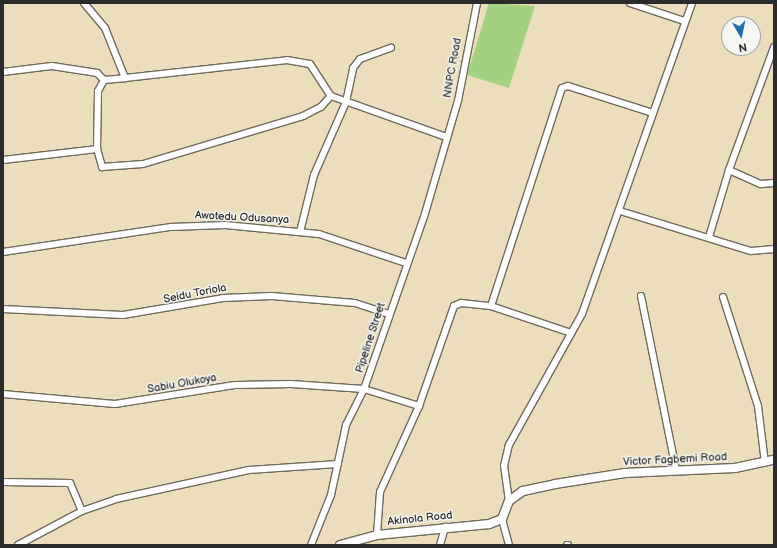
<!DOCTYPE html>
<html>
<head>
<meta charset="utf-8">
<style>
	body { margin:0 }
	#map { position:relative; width:777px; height:548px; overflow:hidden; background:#ecdebc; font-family:"Balsamiq Sans",sans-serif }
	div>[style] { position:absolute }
	.green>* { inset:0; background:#a2d280 }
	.roads { filter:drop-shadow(1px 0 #6f6a5e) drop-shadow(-1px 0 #6f6a5e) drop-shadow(0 1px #6f6a5e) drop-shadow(0 -1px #6f6a5e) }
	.minor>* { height:6px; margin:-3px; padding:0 3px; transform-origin:3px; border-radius:3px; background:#fff }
	.tertiary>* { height:8px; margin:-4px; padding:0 4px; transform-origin:4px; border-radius:4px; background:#fff }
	span { translate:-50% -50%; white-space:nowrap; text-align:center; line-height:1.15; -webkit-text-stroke:3px #f6f6f2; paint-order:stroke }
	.street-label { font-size:11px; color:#2b2b2b }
	.frame { position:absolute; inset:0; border:4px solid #2b2b2b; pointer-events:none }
	.north { position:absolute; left:721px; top:16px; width:40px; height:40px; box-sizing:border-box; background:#f6f6f2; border:1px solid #a5a5a2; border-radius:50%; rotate:171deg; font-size:11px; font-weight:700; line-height:16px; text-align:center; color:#2b2b2b }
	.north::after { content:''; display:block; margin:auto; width:14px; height:18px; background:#1f6fb2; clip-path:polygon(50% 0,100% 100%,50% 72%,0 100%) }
</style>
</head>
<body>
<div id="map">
	<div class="green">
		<i style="clip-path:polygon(489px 3px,535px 6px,509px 88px,467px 75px)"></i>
	</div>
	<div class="roads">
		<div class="minor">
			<i style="left:84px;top:3px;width:33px;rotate:50deg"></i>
			<i style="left:105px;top:28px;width:54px;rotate:68.2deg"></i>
			<i style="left:125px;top:78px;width:163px;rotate:-6.3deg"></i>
			<i style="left:287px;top:60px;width:23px;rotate:10deg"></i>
			<i style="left:310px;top:64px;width:38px;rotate:57deg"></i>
			<i style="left:331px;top:96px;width:122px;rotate:19.6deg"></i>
			<i style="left:630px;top:3px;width:57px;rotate:18.4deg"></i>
			<i style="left:3px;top:72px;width:49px;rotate:-7deg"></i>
			<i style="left:52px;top:66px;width:46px;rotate:8.8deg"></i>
			<i style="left:97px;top:73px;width:10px;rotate:45deg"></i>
			<i style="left:104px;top:80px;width:21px;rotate:-5deg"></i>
			<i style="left:97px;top:149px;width:58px;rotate:-89deg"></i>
			<i style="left:98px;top:91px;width:13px;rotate:-61deg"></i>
			<i style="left:3px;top:160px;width:95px;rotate:-6.7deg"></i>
			<i style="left:97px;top:149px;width:19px;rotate:74deg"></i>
			<i style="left:102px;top:167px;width:41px;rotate:-4.2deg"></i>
			<i style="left:143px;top:164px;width:167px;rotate:-16.7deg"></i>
			<i style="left:303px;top:116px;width:20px;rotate:-27deg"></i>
			<i style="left:321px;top:107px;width:15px;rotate:-48deg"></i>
			<i style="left:729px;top:170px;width:35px;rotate:24deg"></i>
			<i style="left:761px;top:184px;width:13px;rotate:-4deg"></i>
			<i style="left:620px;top:211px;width:137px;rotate:17deg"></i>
			<i style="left:751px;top:251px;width:23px;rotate:-5deg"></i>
			<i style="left:300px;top:232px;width:59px;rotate:-76.2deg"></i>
			<i style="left:314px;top:175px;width:80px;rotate:-66.3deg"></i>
			<i style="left:346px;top:102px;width:35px;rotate:-78deg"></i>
			<i style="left:353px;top:68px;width:11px;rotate:-52deg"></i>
			<i style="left:360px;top:59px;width:33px;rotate:-20deg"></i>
			<i style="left:709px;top:237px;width:70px;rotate:-73.4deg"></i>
			<i style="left:729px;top:170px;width:131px;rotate:-69.9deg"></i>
			<i style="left:3px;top:252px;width:170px;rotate:-8.5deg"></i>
			<i style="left:171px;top:227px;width:54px;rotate:-2.1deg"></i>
			<i style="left:225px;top:225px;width:94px;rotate:5.5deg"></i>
			<i style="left:319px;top:234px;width:92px;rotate:18.4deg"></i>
			<i style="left:641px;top:296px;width:177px;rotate:78.6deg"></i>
			<i style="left:723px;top:297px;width:114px;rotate:72.2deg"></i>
			<i style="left:758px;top:406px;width:57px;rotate:83deg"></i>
			<i style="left:491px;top:306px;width:229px;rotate:-72deg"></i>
			<i style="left:562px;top:88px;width:6px;rotate:-18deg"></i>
			<i style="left:568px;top:86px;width:89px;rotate:17.6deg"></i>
			<i style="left:3px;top:309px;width:120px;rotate:2.9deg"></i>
			<i style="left:123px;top:315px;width:101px;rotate:-9.6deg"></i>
			<i style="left:223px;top:298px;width:49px;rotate:-2.3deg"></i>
			<i style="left:272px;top:296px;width:83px;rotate:4.8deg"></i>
			<i style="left:355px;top:303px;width:36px;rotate:18deg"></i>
			<i style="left:3px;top:394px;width:112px;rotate:5.1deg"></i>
			<i style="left:115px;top:404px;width:121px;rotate:-9deg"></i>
			<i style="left:235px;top:385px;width:56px;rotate:-1deg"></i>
			<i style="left:291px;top:384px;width:73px;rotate:3.9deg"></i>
			<i style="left:364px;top:389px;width:58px;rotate:17.2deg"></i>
			<i style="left:3px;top:482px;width:67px;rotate:0.9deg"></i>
			<i style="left:70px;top:483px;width:30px;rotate:67deg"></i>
			<i style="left:509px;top:501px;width:35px;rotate:-98deg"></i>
			<i style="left:504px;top:466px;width:22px;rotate:-77deg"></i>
			<i style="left:509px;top:445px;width:150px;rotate:-60.9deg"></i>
			<i style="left:582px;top:314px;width:330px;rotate:-70.5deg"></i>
			<i style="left:502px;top:519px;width:27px;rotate:75deg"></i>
			<i style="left:377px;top:535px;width:43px;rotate:-86deg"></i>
			<i style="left:380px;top:492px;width:94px;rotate:-65.6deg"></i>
			<i style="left:419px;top:406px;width:106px;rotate:-70.7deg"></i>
			<i style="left:454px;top:306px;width:8px;rotate:-23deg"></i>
			<i style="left:461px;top:303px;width:30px;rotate:6deg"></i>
			<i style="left:491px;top:306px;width:84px;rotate:18.6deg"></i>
			<i style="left:18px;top:545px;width:72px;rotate:-28deg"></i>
			<i style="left:82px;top:511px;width:36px;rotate:-19deg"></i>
			<i style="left:116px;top:499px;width:136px;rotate:-12.3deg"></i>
			<i style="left:249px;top:470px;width:89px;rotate:-3.9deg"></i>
			<i style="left:311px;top:545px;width:54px;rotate:-68.2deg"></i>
			<i style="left:331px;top:495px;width:72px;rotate:-77.9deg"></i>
			<i style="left:346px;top:425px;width:40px;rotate:-63.4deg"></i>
			<i style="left:364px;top:389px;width:182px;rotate:-70.8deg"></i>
			<i style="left:424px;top:217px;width:121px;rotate:-73.7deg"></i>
			<i style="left:458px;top:101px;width:100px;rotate:-79deg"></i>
			<i style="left:440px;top:545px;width:19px;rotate:-74deg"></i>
			<i style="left:567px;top:545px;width:1px"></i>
		</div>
		<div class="tertiary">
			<i style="left:340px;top:545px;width:38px;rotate:-15deg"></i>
			<i style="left:377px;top:535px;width:113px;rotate:-5.6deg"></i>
			<i style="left:489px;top:524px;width:14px;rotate:-21deg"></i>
			<i style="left:502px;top:519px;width:19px;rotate:-69deg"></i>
			<i style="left:509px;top:501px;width:17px;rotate:-36deg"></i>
			<i style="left:523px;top:491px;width:33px;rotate:-12deg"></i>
			<i style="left:555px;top:484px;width:71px;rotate:-8.9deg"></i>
			<i style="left:625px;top:473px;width:110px;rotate:-2.6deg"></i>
			<i style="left:735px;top:468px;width:40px;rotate:-12deg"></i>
		</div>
	</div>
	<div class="street-label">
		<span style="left:453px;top:68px;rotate:-80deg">NNPC Road</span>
		<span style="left:242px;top:218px;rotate:3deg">Awotedu Odusanya</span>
		<span style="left:195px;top:294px;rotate:-11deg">Seidu Toriola</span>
		<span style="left:371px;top:338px;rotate:-72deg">Pipeline Street</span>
		<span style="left:182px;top:384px;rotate:-10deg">Sabiu Olukoya</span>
		<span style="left:675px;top:460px;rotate:-3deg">Victor Fagbemi Road</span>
		<span style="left:420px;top:519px;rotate:-6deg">Akinola Road</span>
	</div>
	<div class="frame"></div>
	<div class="north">N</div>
</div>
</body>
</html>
